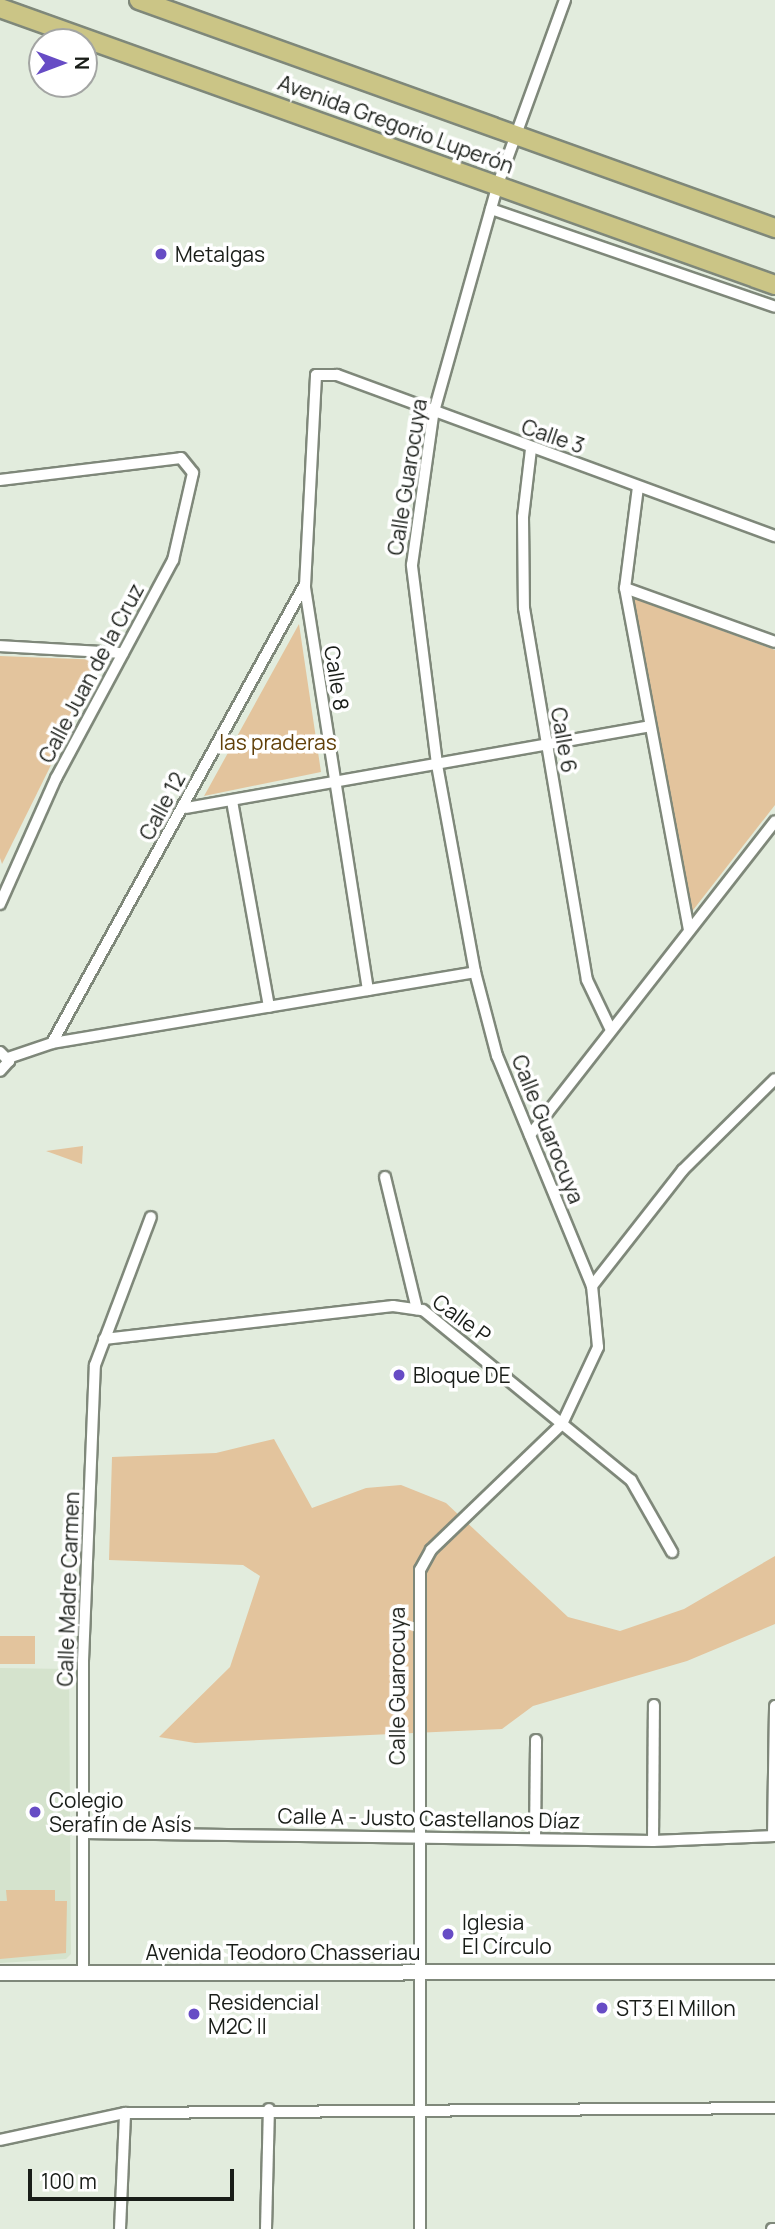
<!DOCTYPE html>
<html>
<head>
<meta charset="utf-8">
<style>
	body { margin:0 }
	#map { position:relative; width:775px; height:2229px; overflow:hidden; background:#e2ecdd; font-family:Manrope,sans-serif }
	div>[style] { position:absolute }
	.built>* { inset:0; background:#d5e3cd }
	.green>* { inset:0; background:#e3c49d; transform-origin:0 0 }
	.roads { filter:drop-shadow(2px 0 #7f887a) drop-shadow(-2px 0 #7f887a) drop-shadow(0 2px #7f887a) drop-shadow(0 -2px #7f887a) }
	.minor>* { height:10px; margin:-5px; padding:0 5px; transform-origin:5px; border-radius:5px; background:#fff }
	.tertiary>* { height:14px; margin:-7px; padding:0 7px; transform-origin:7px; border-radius:7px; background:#fff }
	.primary>* { height:18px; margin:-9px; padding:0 9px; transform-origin:9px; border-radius:9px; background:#cbc586 }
	.dots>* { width:19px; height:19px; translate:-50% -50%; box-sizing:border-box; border:4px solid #fff; border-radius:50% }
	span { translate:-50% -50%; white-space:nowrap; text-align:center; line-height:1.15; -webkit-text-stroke:7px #fff; paint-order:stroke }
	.street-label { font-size:21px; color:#191d18 }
	.poi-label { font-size:21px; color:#191d18 }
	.left { translate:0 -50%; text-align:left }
	.park-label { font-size:21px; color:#614009 }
	.north { position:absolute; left:28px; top:28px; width:70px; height:70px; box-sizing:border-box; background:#fff; border:2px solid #a3a5a3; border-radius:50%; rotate:90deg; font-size:19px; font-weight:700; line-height:28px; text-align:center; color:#191d18 }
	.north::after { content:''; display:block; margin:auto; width:24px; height:32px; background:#674cc5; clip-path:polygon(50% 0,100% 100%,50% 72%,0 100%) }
	.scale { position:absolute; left:28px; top:2169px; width:206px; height:32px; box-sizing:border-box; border:4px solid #191d18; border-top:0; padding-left:9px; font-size:21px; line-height:24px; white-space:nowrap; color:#191d18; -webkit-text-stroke:5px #fff; paint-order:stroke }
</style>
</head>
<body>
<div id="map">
	<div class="built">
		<i style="clip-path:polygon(0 1668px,69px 1669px,71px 1954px,66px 1959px,0 1963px)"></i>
	</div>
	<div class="green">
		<i style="clip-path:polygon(633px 598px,775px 650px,775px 805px,690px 914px)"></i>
		<i style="clip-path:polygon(299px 624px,321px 772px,204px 796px,208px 789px)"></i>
		<i style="clip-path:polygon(0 656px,103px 660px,2px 864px,0 858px)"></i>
		<i style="clip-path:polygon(83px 1146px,82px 1164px,46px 1151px)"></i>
		<i style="clip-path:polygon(274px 1439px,312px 1508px,366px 1488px,401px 1485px,446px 1503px,568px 1617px,620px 1631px,684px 1609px,775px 1556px,775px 1624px,687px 1661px,533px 1706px,502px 1729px,195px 1743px,159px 1737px,230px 1667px,260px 1576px,243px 1565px,109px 1560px,112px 1457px,216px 1453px)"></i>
		<i style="left:0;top:1636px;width:35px;height:28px"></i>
		<i style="clip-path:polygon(6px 1890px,55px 1890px,55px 1901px,67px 1901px,66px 1953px,0 1959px,0 1901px,7px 1901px)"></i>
	</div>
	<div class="roads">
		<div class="minor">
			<i style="left:491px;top:209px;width:300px;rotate:19deg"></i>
			<i style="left:531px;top:449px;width:68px;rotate:96.7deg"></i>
			<i style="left:523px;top:517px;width:91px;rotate:89.4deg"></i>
			<i style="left:524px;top:608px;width:377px;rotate:80.4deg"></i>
			<i style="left:587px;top:980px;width:55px;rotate:64.4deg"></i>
			<i style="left:0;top:480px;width:182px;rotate:-6.9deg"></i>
			<i style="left:181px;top:458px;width:19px;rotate:51deg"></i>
			<i style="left:193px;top:473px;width:89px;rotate:102.9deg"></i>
			<i style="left:173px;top:560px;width:247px;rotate:118.2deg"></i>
			<i style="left:56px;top:778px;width:138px;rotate:114deg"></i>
			<i style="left:638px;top:487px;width:102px;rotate:97.3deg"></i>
			<i style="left:625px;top:588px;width:348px;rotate:79.4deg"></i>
			<i style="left:625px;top:588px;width:159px;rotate:19.8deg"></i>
			<i style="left:0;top:646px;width:123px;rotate:3.3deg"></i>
			<i style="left:232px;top:801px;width:209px;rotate:79.8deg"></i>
			<i style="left:186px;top:808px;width:470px;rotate:-10deg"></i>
			<i style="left:368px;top:990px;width:409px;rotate:-98.9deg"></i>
			<i style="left:305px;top:586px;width:211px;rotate:-87deg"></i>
			<i style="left:316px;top:375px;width:21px"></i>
			<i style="left:337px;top:375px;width:467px;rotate:20.2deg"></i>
			<i style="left:52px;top:1043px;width:522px;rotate:-61.13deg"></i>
			<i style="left:0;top:1052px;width:13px;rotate:45deg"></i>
			<i style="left:9px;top:1061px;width:13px;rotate:132deg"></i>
			<i style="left:8px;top:1058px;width:46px;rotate:-18.8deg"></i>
			<i style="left:52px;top:1043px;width:429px;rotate:-9.5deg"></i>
			<i style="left:530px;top:1135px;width:398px;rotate:-52deg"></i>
			<i style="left:385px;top:1177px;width:136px;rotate:76.4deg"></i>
			<i style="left:592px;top:1286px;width:147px;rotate:-51.9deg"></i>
			<i style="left:683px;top:1170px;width:129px;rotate:-44.7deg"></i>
			<i style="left:104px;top:1339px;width:291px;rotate:-6.5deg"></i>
			<i style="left:393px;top:1306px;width:30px;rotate:8deg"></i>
			<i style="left:423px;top:1310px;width:269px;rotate:39.3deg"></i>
			<i style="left:631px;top:1480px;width:83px;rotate:60.3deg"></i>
			<i style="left:83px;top:1833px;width:570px;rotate:0.8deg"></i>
			<i style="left:653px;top:1841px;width:122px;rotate:-2.3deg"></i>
			<i style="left:773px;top:1836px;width:130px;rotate:-89.1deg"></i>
			<i style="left:535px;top:1839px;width:99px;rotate:-89.4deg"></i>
			<i style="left:653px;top:1841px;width:136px;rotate:-89.6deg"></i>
			<i style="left:83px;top:1972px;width:311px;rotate:-90deg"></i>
			<i style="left:83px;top:1661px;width:296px;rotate:-87.7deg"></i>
			<i style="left:95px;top:1365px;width:158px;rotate:-69.3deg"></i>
			<i style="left:0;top:2140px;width:128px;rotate:-12.2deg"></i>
			<i style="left:125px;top:2113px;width:650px;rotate:-0.44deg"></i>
			<i style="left:120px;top:2229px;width:116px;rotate:-87.5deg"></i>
			<i style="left:266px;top:2229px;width:120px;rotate:-88.6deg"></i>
			<i style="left:420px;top:2229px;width:659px;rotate:-90deg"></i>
			<i style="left:420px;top:1570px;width:23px;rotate:-61deg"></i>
			<i style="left:431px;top:1550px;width:182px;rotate:-43.9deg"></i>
			<i style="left:562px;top:1424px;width:85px;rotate:-64.9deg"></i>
			<i style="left:598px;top:1347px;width:61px;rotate:-95.6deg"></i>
			<i style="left:592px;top:1286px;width:249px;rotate:-112.4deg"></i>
			<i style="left:497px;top:1056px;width:87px;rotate:-104.7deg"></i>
			<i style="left:475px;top:972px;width:211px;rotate:-100.4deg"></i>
			<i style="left:437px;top:764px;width:201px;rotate:-97.2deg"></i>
			<i style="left:412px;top:565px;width:151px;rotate:-82deg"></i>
			<i style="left:433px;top:415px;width:240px;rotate:-74.3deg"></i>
			<i style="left:498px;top:184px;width:196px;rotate:-70deg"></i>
			<i style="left:772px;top:2229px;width:3px"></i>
		</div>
		<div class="tertiary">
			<i style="left:0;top:1973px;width:775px;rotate:-0.07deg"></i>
		</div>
		<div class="primary">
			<i style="left:139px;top:0;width:676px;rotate:19.72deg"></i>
			<i style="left:0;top:8px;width:823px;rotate:19.67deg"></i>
		</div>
	</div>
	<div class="dots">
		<i style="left:161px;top:254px;background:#674cc5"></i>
		<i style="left:399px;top:1375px;background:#674cc5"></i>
		<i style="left:35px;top:1812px;background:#674cc5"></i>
		<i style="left:448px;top:1934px;background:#674cc5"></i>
		<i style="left:602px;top:2008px;background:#674cc5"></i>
		<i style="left:194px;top:2014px;background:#674cc5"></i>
	</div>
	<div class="street-label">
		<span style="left:396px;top:124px;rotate:20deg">Avenida Gregorio Luperón</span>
		<span style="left:553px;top:436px;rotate:19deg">Calle 3</span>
		<span style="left:407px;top:477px;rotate:-81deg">Calle Guarocuya</span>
		<span style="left:91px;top:673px;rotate:-62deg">Calle Juan de la Cruz</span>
		<span style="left:337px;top:678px;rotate:81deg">Calle 8</span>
		<span style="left:564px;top:740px;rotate:80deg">Calle 6</span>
		<span style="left:162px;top:806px;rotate:-62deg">Calle 12</span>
		<span style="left:548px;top:1129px;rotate:68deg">Calle Guarocuya</span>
		<span style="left:462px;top:1318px;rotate:36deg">Calle P</span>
		<span style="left:68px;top:1589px;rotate:-88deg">Calle Madre Carmen</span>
		<span style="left:397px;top:1686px;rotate:-90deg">Calle Guarocuya</span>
		<span style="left:429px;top:1818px;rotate:1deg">Calle A - Justo Castellanos Díaz</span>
		<span style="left:283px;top:1952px">Avenida Teodoro Chasseriau</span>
	</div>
	<div class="poi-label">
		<span class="left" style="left:175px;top:254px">Metalgas</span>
		<span class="left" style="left:413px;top:1375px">Bloque DE</span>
		<span class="left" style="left:49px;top:1812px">Colegio<br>Serafín de Asís</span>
		<span class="left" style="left:462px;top:1934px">Iglesia<br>El Círculo</span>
		<span class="left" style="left:208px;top:2014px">Residencial<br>M2C II</span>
		<span class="left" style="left:616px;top:2008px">ST3 El Millon</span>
	</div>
	<div class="park-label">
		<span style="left:278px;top:742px">las praderas</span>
	</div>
	<div class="north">N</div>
	<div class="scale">100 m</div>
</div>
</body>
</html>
